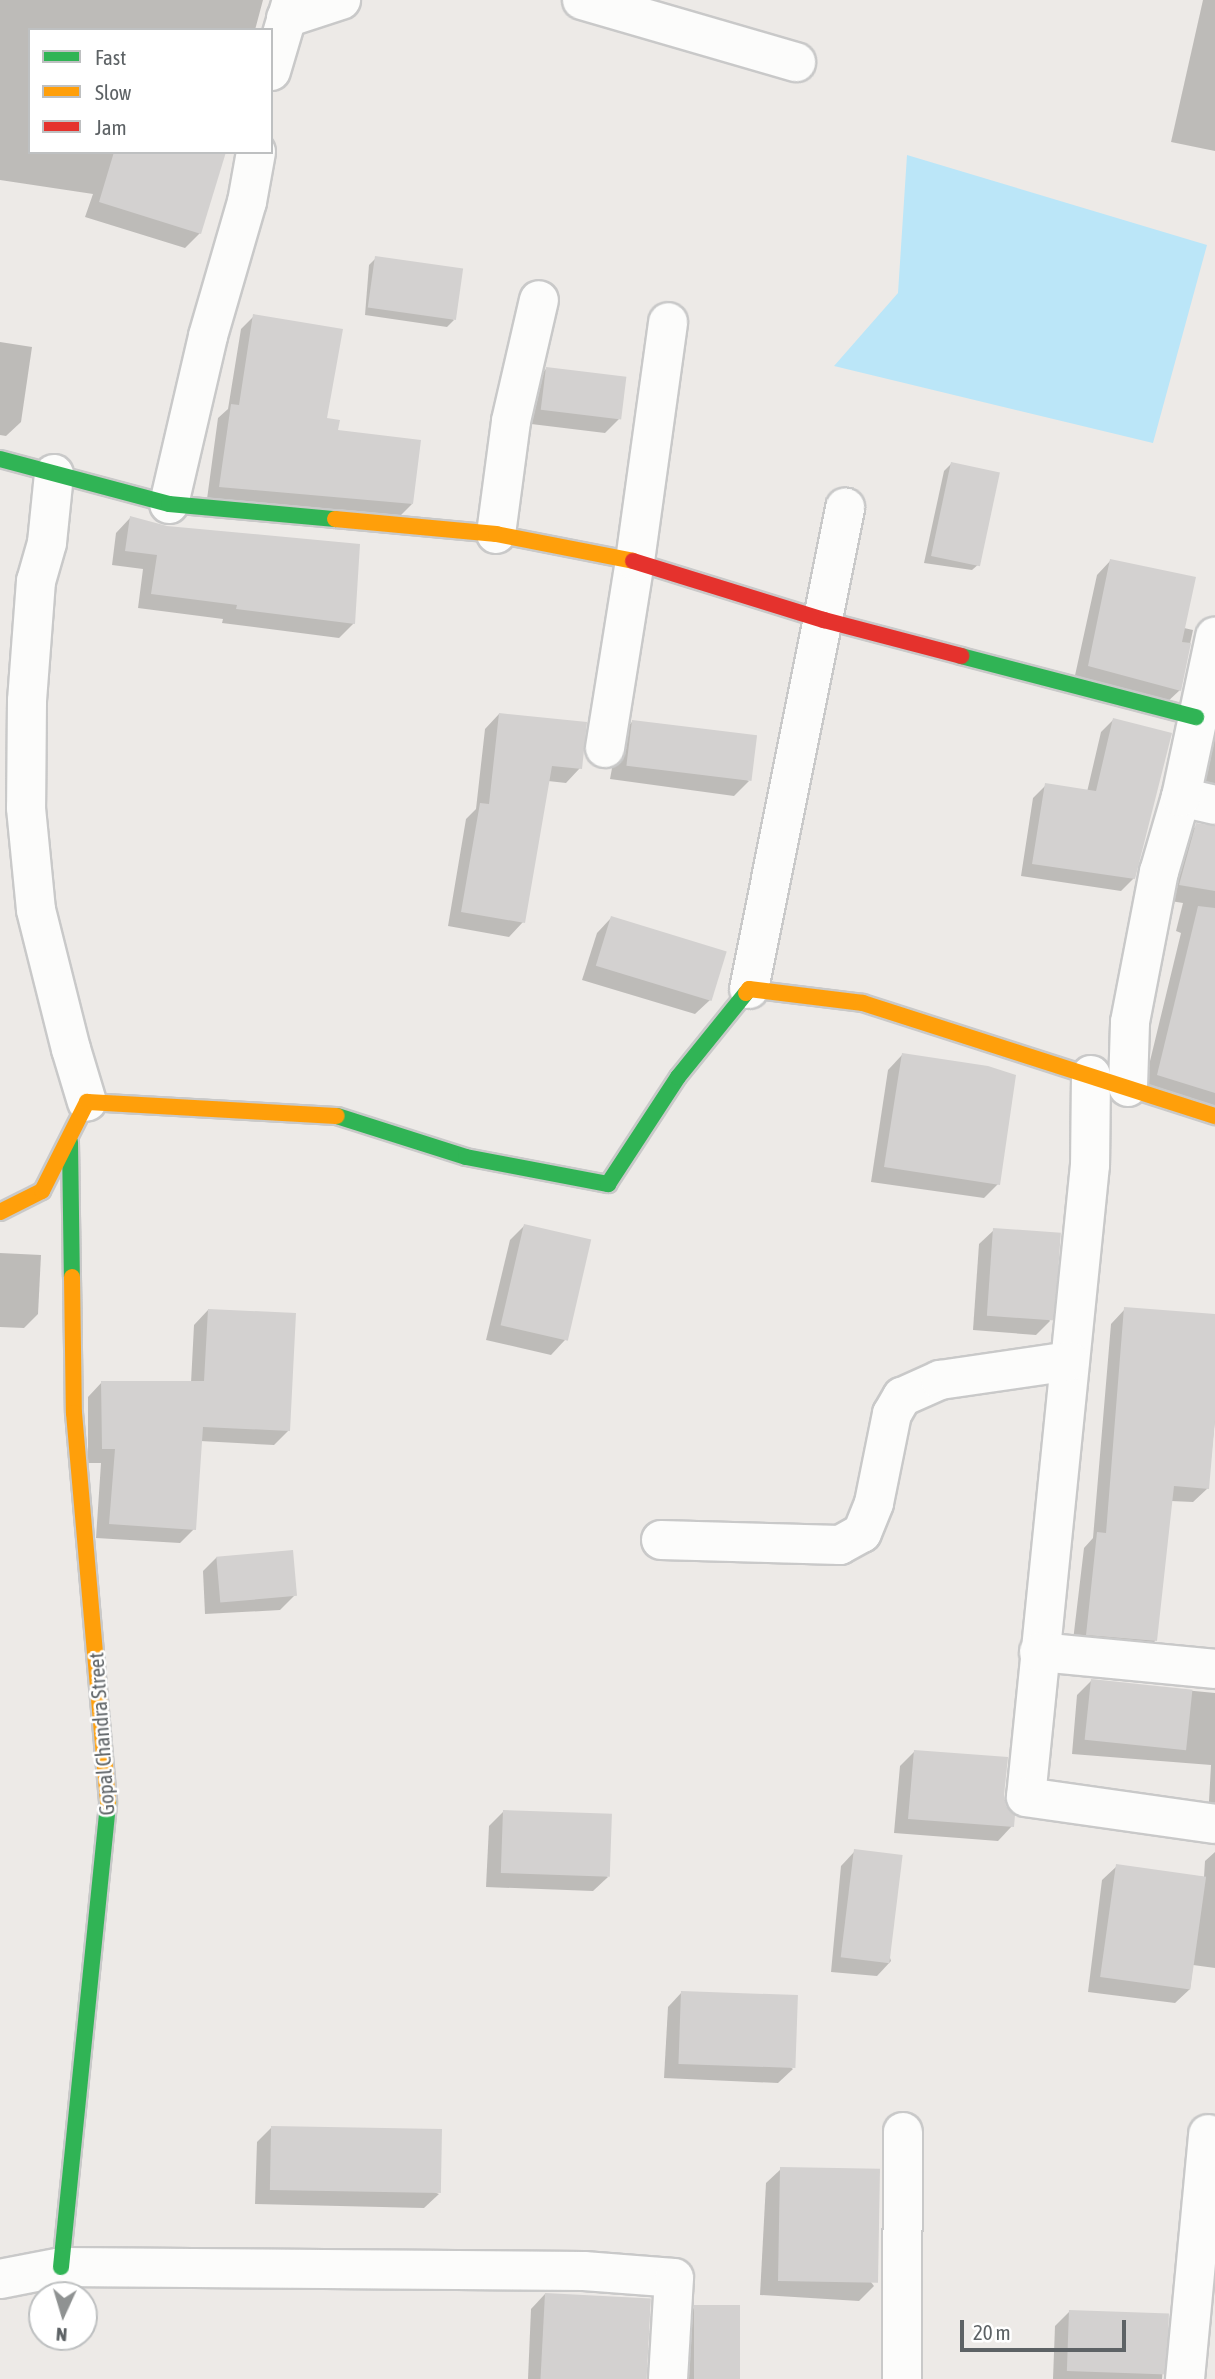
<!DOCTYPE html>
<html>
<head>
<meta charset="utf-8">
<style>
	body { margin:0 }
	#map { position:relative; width:1215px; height:2379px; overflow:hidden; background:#edeae7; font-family:"Asap Condensed",sans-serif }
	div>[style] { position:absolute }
	.water>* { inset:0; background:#bbe6f8 }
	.shadow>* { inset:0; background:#0003 }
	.building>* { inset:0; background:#d3d1d0; transform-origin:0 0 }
	.roads { filter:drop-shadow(2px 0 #c9c9c9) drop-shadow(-2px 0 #c9c9c9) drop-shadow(0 2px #c9c9c9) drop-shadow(0 -2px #c9c9c9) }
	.street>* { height:38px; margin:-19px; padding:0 19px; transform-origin:19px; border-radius:19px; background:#fcfcfb }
	.fast>* { height:16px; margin:-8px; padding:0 8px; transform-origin:8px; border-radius:8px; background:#30b455 }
	.slow>* { height:16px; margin:-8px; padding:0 8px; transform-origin:8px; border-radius:8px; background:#ff9f0a }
	.jam>* { height:16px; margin:-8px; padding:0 8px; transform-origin:8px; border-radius:8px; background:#e5322d }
	span { translate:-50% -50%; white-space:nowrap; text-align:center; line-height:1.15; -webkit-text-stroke:5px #fff; paint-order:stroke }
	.street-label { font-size:21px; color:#5d6265 }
	.legend { position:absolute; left:28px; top:28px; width:245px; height:126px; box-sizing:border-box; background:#fff; border:2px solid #bec0c1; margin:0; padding:9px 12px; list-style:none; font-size:21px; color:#5d6265 }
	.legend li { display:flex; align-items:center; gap:14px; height:35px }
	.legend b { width:35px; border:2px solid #bec0c1 }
	.north { position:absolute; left:28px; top:2281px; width:70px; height:70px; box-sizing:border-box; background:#fff; border:2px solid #bec0c1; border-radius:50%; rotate:184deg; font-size:19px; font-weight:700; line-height:28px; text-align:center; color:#5d6265 }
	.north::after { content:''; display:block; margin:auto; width:24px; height:32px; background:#8f9292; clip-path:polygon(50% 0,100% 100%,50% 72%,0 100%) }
	.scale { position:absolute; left:960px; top:2320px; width:166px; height:32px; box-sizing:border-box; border:4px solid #5d6265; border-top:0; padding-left:9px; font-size:21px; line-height:24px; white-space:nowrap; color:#5d6265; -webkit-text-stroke:5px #fff; paint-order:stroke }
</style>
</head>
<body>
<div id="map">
	<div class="water">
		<i style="clip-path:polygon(907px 155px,1207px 245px,1153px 443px,834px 366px,898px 293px)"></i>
	</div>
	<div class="shadow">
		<i style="clip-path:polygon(0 0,263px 0,255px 30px,30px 30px,30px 152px,225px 152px,200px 233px,185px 248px,85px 217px,93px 194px,0 180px)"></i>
		<i style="clip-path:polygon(1203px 0,1215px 0,1215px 151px,1171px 142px)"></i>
		<i style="clip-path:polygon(376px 258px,454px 320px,447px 327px,365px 315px,369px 265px)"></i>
		<i style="clip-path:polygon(254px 316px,325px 419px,412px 504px,399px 517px,207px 499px,218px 418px,228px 409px,241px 329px)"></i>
		<i style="clip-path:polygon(0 342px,32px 347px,21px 422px,6px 436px,0 435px)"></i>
		<i style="clip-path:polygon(546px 369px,620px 418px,605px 433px,523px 423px,532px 384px)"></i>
		<i style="clip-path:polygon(951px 464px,980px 563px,972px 570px,924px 563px,944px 471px)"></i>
		<i style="clip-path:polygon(130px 518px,354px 623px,339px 638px,222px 623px,223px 619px,138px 608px,143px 569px,112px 565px,116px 533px)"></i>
		<i style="clip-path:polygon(1111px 560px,1184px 628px,1193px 630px,1180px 690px,1165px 704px,1074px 680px,1097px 575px)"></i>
		<i style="clip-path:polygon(1215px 686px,1215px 805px,1192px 796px)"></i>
		<i style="clip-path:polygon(499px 714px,580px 768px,566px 783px,548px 781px,523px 922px,509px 937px,448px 926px,466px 819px,476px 809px,485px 729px)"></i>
		<i style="clip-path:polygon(1113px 720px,1134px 878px,1121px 891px,1021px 876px,1033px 798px,1046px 785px,1087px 792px,1101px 732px)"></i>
		<i style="clip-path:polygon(632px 722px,749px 781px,734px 796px,610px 779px,618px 737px)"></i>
		<i style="clip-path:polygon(1197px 825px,1215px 827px,1215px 1118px,1143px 1090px,1181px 933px,1176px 931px,1183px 903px,1164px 900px,1181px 841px)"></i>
		<i style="clip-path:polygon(611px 918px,710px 1000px,695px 1014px,582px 980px,597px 933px)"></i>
		<i style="clip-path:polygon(902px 1055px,998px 1184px,984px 1198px,871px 1182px,888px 1070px)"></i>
		<i style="clip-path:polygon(524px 1226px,565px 1340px,551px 1355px,486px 1340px,510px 1240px)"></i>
		<i style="clip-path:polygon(994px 1230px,1050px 1321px,1036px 1335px,973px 1330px,979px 1244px)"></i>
		<i style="clip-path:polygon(0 1253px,41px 1255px,38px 1314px,24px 1328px,0 1327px)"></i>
		<i style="clip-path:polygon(1125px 1309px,1215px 1315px,1215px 1419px,1208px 1488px,1193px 1502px,1171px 1501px,1155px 1641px,1141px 1655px,1072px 1649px,1084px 1548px,1093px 1538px,1111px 1324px)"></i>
		<i style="clip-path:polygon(208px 1310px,289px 1430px,274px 1445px,200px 1441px,194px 1529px,180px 1543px,96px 1538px,101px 1463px,88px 1463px,88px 1397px,102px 1382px,191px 1383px,194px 1325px)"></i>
		<i style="clip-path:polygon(217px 1557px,295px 1595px,280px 1610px,205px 1614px,203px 1571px)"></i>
		<i style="clip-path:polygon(1091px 1681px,1215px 1693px,1215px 1825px,1208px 1819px,1211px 1765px,1072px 1754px,1077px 1695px)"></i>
		<i style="clip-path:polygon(914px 1752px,1002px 1796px,1012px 1826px,998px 1841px,894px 1833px,900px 1766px)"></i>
		<i style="clip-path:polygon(503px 1812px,608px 1877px,593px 1891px,486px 1887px,489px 1826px)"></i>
		<i style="clip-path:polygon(855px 1851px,891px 1961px,877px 1976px,831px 1972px,841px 1866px)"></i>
		<i style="clip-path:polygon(1215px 1852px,1215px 1968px,1193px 1965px,1190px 1989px,1175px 2003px,1088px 1992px,1102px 1880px,1117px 1866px,1204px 1877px,1205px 1861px)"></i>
		<i style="clip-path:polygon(682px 1992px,793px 2069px,778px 2083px,664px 2078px,668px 2007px)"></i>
		<i style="clip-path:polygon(272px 2127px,439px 2194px,424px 2208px,255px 2204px,257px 2142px)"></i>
		<i style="clip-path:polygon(781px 2169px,874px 2286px,859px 2301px,760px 2295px,766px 2183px)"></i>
		<i style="clip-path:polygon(545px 2294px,645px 2379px,528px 2379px,531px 2309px)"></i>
		<i style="clip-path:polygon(695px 2307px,738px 2379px,677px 2379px,680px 2322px)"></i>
		<i style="clip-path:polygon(1069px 2312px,1167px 2315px,1162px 2379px,1053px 2379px,1055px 2326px)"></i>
	</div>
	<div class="building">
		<i style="clip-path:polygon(114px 152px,226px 152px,201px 234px,99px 202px)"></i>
		<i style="left:375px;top:256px;width:89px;height:52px;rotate:8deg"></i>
		<i style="clip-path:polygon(253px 314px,343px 329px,327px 418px,340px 420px,338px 430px,421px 440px,413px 504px,219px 487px,231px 404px,239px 405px)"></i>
		<i style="left:546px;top:367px;width:81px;height:43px;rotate:7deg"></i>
		<i style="left:951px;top:462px;width:50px;height:96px;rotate:12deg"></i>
		<i style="clip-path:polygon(130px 516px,167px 526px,360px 544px,355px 624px,236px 609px,237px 605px,151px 594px,157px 555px,125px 551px)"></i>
		<i style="clip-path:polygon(1110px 559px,1196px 577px,1182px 642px,1191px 643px,1181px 691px,1088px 666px)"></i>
		<i style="clip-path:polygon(499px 713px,587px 722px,582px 769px,552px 766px,525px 923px,461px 912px,480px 803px,489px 804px)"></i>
		<i style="clip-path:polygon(1113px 718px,1172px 733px,1135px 879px,1032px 864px,1045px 783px,1096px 791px)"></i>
		<i style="left:632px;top:720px;width:126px;height:46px;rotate:7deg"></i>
		<i style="clip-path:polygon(1196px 823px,1215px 826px,1215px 891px,1179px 885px)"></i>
		<i style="clip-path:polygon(1198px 906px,1215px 908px,1215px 1093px,1157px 1075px)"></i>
		<i style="left:611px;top:916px;width:121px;height:52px;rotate:17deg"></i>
		<i style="clip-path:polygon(902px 1053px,988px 1066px,1016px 1075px,1000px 1185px,884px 1167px)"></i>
		<i style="left:524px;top:1224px;width:69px;height:104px;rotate:13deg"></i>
		<i style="left:993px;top:1228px;width:68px;height:88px;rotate:4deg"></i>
		<i style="clip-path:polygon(1124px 1307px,1215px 1314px,1215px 1420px,1209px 1489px,1174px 1486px,1157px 1641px,1086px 1635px,1097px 1532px,1106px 1533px)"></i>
		<i style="clip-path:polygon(208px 1309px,296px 1313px,290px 1431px,203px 1427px,196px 1530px,109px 1524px,115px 1449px,102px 1449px,101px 1381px,204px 1381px)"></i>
		<i style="left:293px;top:1550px;width:46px;height:77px;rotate:85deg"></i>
		<i style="left:1091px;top:1679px;width:102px;height:61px;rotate:6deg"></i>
		<i style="clip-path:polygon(914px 1750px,1008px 1757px,1004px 1795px,1006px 1806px,1015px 1815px,1014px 1827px,908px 1819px)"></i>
		<i style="left:503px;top:1810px;width:109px;height:63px;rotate:2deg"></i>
		<i style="left:854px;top:1849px;width:49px;height:109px;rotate:7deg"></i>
		<i style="left:1116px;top:1864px;width:91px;height:114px;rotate:8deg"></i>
		<i style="left:681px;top:1991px;width:117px;height:73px;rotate:2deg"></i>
		<i style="left:271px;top:2126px;width:171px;height:64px;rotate:1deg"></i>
		<i style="left:780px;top:2167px;width:100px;height:114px;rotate:1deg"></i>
		<i style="left:545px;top:2293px;width:106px;height:86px;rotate:3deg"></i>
		<i style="left:694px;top:2305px;width:46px;height:74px"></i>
		<i style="left:1069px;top:2310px;width:100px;height:61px;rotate:2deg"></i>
	</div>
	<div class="roads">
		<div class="street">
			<i style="left:582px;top:0;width:223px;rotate:16.2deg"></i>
			<i style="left:286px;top:18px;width:58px;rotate:-18.1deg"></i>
			<i style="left:271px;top:71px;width:74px;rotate:-73.5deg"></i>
			<i style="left:54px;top:474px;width:69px;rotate:95.8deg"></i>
			<i style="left:47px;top:543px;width:40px;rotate:106deg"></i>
			<i style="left:36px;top:581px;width:120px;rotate:94.3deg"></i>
			<i style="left:27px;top:701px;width:107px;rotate:90.5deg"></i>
			<i style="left:26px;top:808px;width:102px;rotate:84.4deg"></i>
			<i style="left:36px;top:910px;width:143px;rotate:75.9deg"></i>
			<i style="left:71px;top:1049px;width:55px;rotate:73.2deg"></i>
			<i style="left:169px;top:504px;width:172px;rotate:-76.9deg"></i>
			<i style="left:208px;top:336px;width:140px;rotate:-73.8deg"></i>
			<i style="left:247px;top:202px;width:51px;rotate:-79.8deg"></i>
			<i style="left:496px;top:534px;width:114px;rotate:-82.4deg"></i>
			<i style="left:511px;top:421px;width:124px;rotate:-77deg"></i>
			<i style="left:605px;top:748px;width:189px;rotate:-80.9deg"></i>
			<i style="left:635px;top:561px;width:241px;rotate:-82.1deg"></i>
			<i style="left:1181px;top:797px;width:35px;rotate:13deg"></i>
			<i style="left:749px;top:989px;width:491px;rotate:-78.7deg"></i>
			<i style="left:1091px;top:1075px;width:90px;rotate:90.6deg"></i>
			<i style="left:1090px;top:1165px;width:635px;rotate:95.78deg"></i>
			<i style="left:1026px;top:1797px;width:191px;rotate:8.1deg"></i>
			<i style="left:1128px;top:1087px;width:65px;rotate:-88.2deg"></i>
			<i style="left:1130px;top:1022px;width:153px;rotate:-79.1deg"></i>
			<i style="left:1159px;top:872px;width:78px;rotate:-73.7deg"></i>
			<i style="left:1181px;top:797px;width:164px;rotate:-78deg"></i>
			<i style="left:661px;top:1540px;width:179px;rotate:1.6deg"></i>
			<i style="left:840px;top:1545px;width:25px;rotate:-29deg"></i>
			<i style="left:862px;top:1533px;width:32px;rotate:-68deg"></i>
			<i style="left:874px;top:1503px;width:91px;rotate:-78.6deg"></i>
			<i style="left:892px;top:1414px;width:20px;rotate:-60deg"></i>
			<i style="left:902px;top:1397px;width:42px;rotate:-24.1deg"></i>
			<i style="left:940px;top:1380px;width:131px;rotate:-8.3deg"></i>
			<i style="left:1039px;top:1652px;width:177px;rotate:5.5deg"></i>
			<i style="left:0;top:2279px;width:62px;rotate:-11.1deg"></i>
			<i style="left:61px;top:2267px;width:523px;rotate:0.44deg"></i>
			<i style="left:584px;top:2271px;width:90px;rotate:4.4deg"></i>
			<i style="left:674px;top:2278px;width:101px;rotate:93.4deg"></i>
			<i style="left:902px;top:2379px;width:247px;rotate:-89.8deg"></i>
			<i style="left:1185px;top:2379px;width:246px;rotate:-84.6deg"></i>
		</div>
		<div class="fast">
			<i style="left:0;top:459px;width:175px;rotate:14.9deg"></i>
			<i style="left:169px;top:504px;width:167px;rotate:5.2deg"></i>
			<i style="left:961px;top:656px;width:243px;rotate:14.6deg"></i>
			<i style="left:337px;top:1116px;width:135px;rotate:17.6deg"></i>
			<i style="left:466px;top:1157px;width:145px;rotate:10.8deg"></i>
			<i style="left:608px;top:1184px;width:128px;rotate:-56.8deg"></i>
			<i style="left:678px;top:1077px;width:108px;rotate:-51deg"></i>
			<i style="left:70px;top:1142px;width:135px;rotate:89.2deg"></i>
			<i style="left:61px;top:2267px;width:466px;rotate:-84.2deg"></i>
		</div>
		<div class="slow">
			<i style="left:335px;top:519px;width:162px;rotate:5.3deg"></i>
			<i style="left:496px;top:534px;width:140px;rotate:11.1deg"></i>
			<i style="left:746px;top:993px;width:5px;rotate:-53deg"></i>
			<i style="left:749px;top:989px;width:115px;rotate:7deg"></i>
			<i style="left:863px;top:1003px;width:370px;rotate:17.8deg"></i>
			<i style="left:0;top:1212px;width:47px;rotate:-26.6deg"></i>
			<i style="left:42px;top:1191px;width:100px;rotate:-63.2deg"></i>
			<i style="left:87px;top:1102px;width:250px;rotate:3.2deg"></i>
			<i style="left:72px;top:1277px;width:136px;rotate:89.2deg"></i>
			<i style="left:74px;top:1413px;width:391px;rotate:85deg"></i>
		</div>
		<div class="jam">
			<i style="left:633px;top:561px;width:200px;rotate:17.2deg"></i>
			<i style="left:824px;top:620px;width:142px;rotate:14.7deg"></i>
		</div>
	</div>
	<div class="street-label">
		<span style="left:101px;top:1734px;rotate:-94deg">Gopal Chandra Street</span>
	</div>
	<ul class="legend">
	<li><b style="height:9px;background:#30b455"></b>Fast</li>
	<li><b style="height:9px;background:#ff9f0a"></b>Slow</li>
	<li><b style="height:9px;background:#e5322d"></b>Jam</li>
	</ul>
	<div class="north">N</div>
	<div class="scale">20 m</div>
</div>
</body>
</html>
